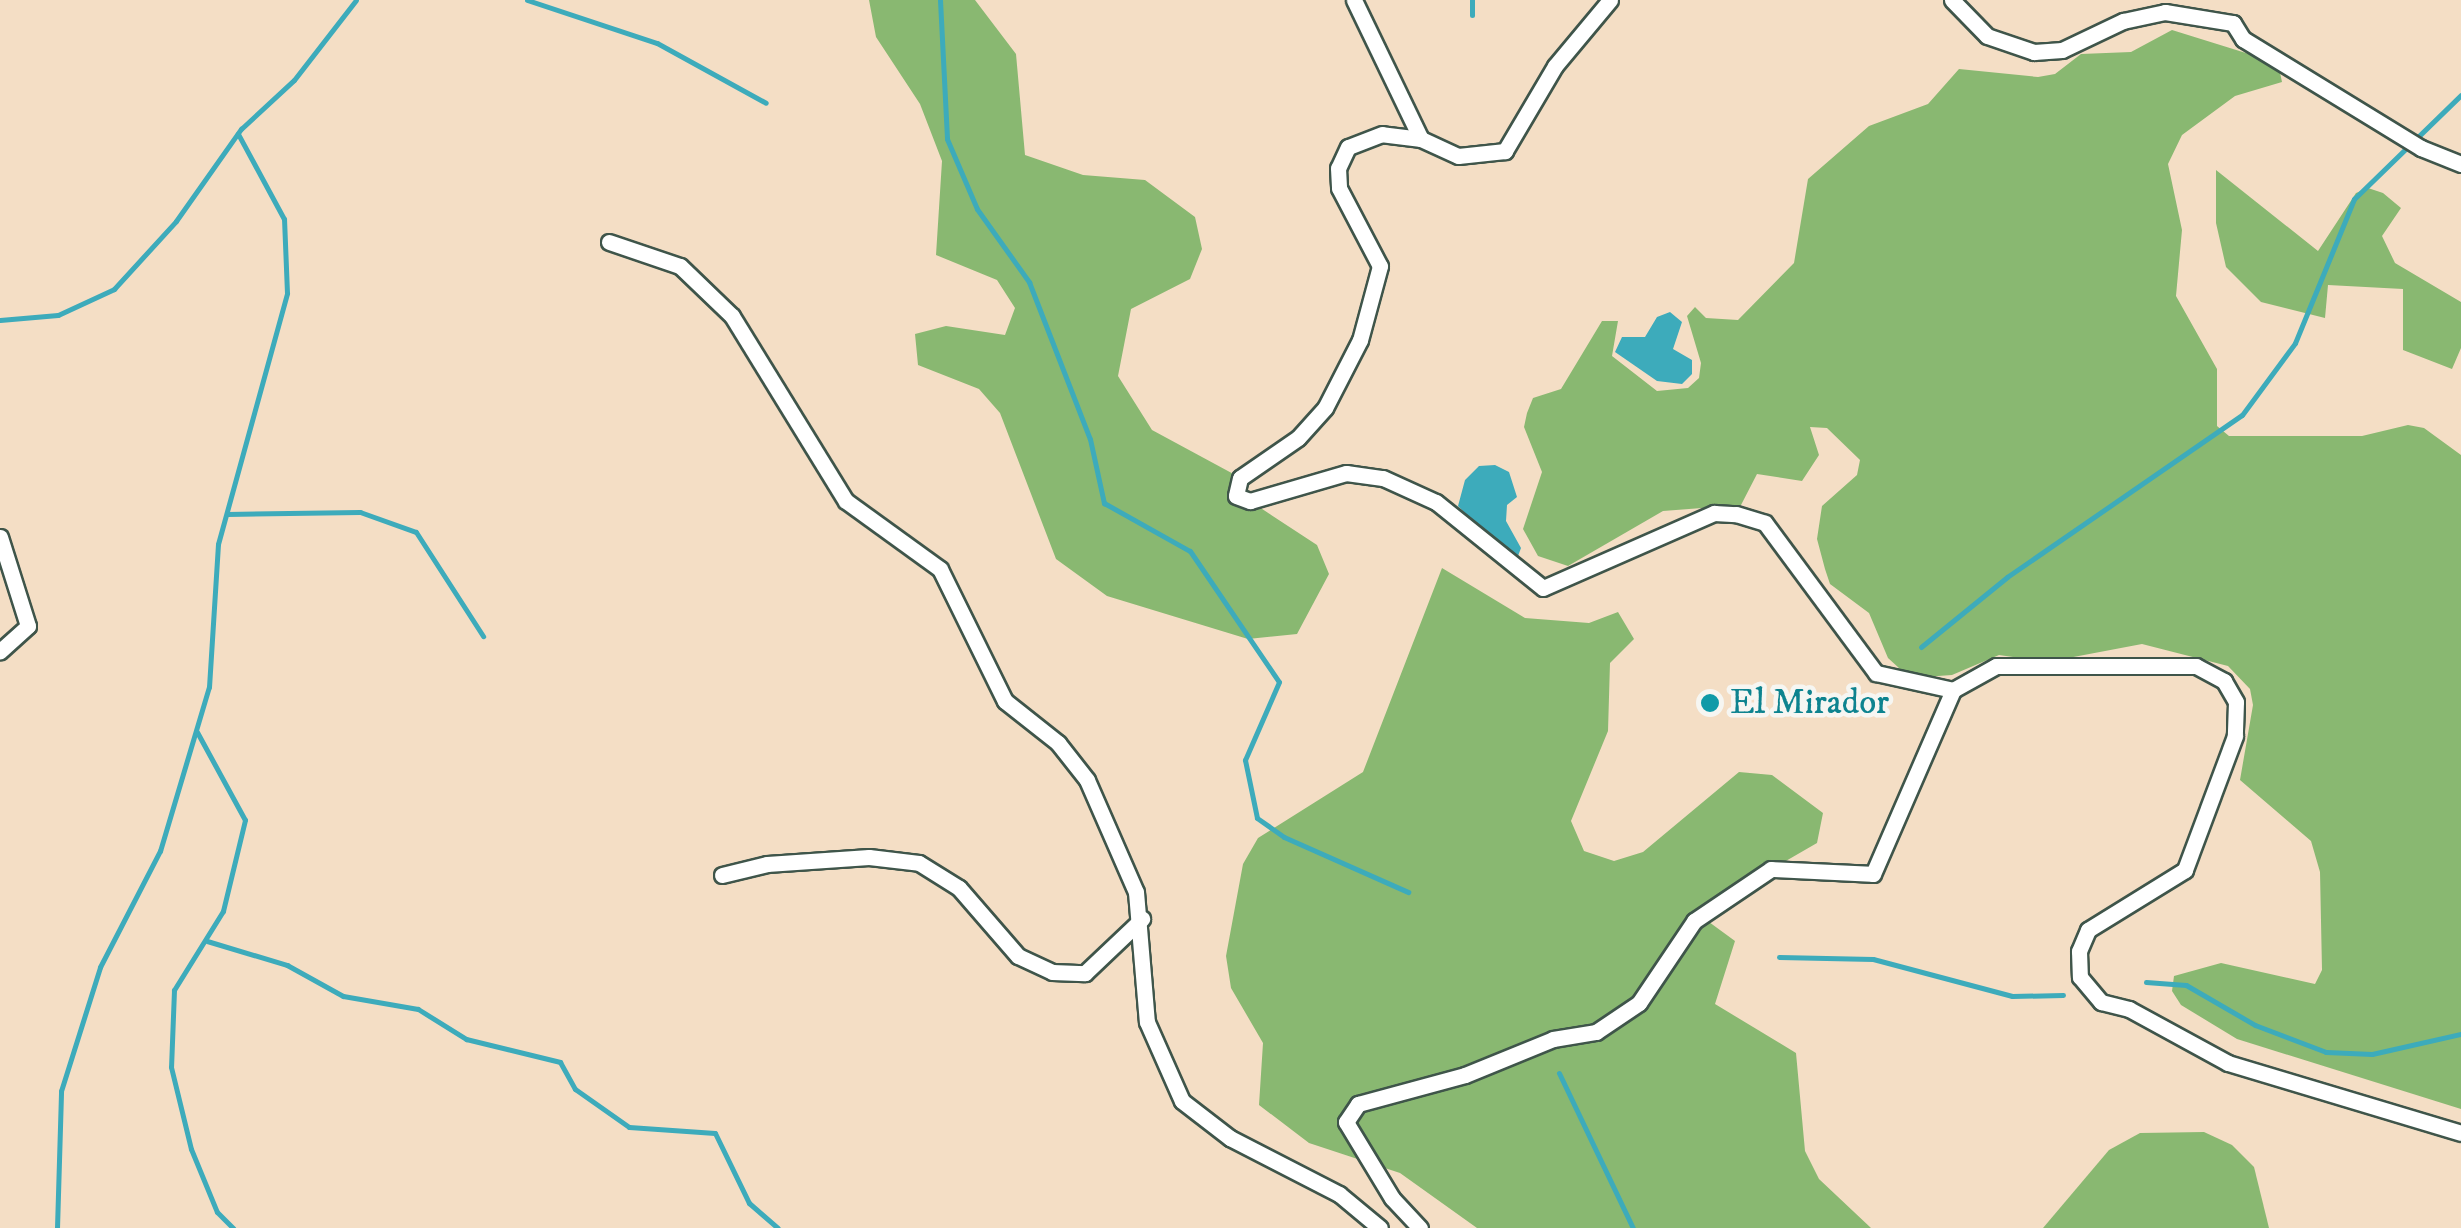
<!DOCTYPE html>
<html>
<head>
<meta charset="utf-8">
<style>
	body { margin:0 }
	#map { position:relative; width:2461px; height:1228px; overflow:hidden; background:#f4dec5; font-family:"IM FELL DW Pica",serif }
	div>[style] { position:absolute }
	.forest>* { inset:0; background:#89b871 }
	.water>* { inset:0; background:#3dabbb }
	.stream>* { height:5px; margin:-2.5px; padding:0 2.5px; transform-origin:2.5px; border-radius:2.5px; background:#3dabbb }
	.roads { filter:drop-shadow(2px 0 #3f554a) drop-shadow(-2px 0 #3f554a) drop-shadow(0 2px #3f554a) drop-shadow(0 -2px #3f554a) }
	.street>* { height:15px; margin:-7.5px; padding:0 7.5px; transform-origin:7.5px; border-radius:7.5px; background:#fff }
	.dots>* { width:28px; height:28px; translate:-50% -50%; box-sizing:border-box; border:5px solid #f6f6f2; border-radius:50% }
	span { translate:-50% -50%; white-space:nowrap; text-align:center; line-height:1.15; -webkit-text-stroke:9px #f6f6f2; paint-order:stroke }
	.culture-label { font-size:35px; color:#0d838f }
	.left { translate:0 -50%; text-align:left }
</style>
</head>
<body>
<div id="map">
	<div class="forest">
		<i style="clip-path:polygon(869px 0,975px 0,1016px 54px,1025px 155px,1083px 175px,1145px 180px,1195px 217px,1202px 249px,1190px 279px,1131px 309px,1118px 376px,1152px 430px,1239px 477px,1235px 488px,1250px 501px,1317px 545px,1329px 574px,1297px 634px,1248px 639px,1107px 596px,1056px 559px,1000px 413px,979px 389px,918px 365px,915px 334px,946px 326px,1005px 335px,1015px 308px,997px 280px,936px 255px,942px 161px,920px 104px,876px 37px)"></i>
		<i style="clip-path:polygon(2172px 30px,2278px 63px,2282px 82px,2235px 96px,2182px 135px,2168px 164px,2182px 230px,2176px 296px,2217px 369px,2217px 426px,2229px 436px,2362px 436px,2408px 425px,2424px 428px,2461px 455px,2461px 1109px,2237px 1039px,2181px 1005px,2172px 991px,2174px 976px,2221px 963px,2315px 984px,2322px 970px,2320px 872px,2311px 841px,2240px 780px,2253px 705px,2250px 689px,2228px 666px,2142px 644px,2047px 662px,1999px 655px,1952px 675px,1910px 678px,1888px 658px,1869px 613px,1830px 584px,1825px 569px,1817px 539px,1822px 506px,1857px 475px,1860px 460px,1827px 428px,1810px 427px,1819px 455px,1802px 481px,1757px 474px,1741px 505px,1663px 511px,1568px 566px,1538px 556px,1523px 529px,1542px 472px,1524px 427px,1527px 413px,1533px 398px,1561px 389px,1602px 321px,1618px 321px,1612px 356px,1657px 391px,1688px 388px,1699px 378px,1701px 363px,1687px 316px,1695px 307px,1706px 318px,1738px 320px,1794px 263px,1808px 179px,1869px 126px,1928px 104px,1959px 69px,2038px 77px,2055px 74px,2081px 54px,2131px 52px)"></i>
		<i style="clip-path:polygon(2216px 170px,2318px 251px,2356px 193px,2368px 188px,2383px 193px,2401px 208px,2382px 236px,2395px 263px,2461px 302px,2461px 348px,2452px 369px,2403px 350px,2403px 289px,2328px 285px,2325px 318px,2261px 302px,2226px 267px,2216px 223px)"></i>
		<i style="clip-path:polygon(1442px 568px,1525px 618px,1589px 623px,1618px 612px,1634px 639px,1610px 663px,1608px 731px,1571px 821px,1584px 851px,1614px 861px,1643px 852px,1739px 772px,1772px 775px,1823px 813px,1817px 843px,1730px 893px,1709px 922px,1735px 941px,1715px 1004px,1796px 1053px,1805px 1151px,1819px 1179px,1871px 1228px,1477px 1228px,1400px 1173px,1309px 1143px,1259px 1105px,1263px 1043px,1231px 988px,1226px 956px,1243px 864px,1258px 838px,1363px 772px)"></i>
		<i style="clip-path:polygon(2204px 1132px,2232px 1145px,2254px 1167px,2269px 1228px,2043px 1228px,2109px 1150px,2140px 1133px)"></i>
	</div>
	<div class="water">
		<i style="clip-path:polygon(1670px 312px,1682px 322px,1673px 349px,1692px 360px,1692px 374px,1682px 384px,1657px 381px,1615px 352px,1622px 337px,1645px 337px,1657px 317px)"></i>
		<i style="clip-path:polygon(1495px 465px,1509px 472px,1517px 497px,1507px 505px,1506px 521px,1521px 548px,1515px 564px,1458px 506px,1465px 480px,1479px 466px)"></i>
	</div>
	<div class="stream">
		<i style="left:527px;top:0;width:137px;rotate:18.3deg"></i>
		<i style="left:657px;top:43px;width:124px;rotate:28.8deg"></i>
		<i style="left:940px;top:0;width:139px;rotate:87.1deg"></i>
		<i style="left:947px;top:139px;width:76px;rotate:66.8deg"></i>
		<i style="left:977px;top:209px;width:90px;rotate:54.5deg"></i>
		<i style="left:1029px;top:282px;width:168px;rotate:68.8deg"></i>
		<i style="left:1090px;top:439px;width:66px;rotate:77.7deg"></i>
		<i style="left:1104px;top:503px;width:98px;rotate:29.2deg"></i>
		<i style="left:1190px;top:551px;width:158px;rotate:55.8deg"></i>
		<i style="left:1279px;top:682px;width:85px;rotate:113.6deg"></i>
		<i style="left:1245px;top:760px;width:59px;rotate:78.3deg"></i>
		<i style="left:1257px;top:818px;width:33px;rotate:35deg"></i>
		<i style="left:1284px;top:837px;width:136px;rotate:23.9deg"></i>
		<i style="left:1472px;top:15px;width:15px;rotate:-90deg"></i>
		<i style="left:0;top:320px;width:58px;rotate:-4.9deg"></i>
		<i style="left:58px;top:315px;width:62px;rotate:-24.9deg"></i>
		<i style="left:114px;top:289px;width:92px;rotate:-47.6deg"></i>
		<i style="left:176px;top:221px;width:113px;rotate:-54.8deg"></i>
		<i style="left:241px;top:129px;width:72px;rotate:-42.8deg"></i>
		<i style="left:294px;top:80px;width:101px;rotate:-52.2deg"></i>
		<i style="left:227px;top:514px;width:133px;rotate:-0.9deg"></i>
		<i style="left:360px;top:512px;width:59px;rotate:19.7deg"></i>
		<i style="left:416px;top:532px;width:124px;rotate:57.2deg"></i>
		<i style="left:1921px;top:647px;width:111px;rotate:-39.1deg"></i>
		<i style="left:2007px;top:577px;width:285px;rotate:-34.6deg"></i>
		<i style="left:2242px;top:415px;width:89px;rotate:-53.6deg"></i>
		<i style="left:2295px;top:343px;width:156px;rotate:-67.7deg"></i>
		<i style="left:2354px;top:199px;width:149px;rotate:-44.2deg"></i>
		<i style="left:197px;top:732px;width:100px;rotate:61.4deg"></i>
		<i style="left:245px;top:820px;width:94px;rotate:103.6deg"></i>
		<i style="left:223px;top:911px;width:93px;rotate:121.8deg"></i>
		<i style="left:174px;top:990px;width:77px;rotate:92.2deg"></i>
		<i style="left:171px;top:1067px;width:84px;rotate:76.3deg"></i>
		<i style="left:191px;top:1149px;width:68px;rotate:67.6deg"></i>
		<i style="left:217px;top:1212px;width:23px;rotate:45deg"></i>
		<i style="left:207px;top:941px;width:84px;rotate:16.7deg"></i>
		<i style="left:287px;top:965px;width:64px;rotate:29deg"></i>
		<i style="left:343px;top:996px;width:76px;rotate:9.8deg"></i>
		<i style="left:418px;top:1009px;width:57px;rotate:32deg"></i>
		<i style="left:466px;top:1039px;width:97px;rotate:13.7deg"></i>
		<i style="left:560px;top:1062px;width:31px;rotate:61deg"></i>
		<i style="left:575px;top:1089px;width:66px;rotate:35.1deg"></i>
		<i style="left:629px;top:1127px;width:86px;rotate:4deg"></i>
		<i style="left:715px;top:1133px;width:78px;rotate:64.1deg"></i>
		<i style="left:749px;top:1203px;width:38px;rotate:41deg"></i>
		<i style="left:1779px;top:957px;width:94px;rotate:1.2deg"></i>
		<i style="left:1873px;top:959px;width:144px;rotate:14.9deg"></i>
		<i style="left:2012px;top:996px;width:51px;rotate:-1.1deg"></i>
		<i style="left:2146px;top:982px;width:40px;rotate:4.3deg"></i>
		<i style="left:2186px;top:985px;width:80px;rotate:30.1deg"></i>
		<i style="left:2255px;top:1025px;width:76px;rotate:20.8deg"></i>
		<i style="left:2326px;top:1052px;width:46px;rotate:2.5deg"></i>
		<i style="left:2372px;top:1054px;width:91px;rotate:-12.7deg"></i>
		<i style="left:1559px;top:1073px;width:172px;rotate:64.5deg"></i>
		<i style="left:57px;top:1228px;width:137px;rotate:-88.3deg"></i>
		<i style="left:61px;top:1091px;width:130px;rotate:-72.5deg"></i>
		<i style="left:100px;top:967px;width:131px;rotate:-62.7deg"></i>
		<i style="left:160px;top:851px;width:171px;rotate:-73.4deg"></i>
		<i style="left:209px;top:687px;width:143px;rotate:-86.4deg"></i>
		<i style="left:218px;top:544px;width:260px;rotate:-74.6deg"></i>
		<i style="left:287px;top:293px;width:74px;rotate:-92.3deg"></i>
		<i style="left:284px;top:219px;width:97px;rotate:-118.4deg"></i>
	</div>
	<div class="roads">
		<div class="street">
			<i style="left:1354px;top:0;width:154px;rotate:64.3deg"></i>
			<i style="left:1610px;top:0;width:86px;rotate:129.8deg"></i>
			<i style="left:1555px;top:66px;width:99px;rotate:120.5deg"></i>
			<i style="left:1505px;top:151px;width:47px;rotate:173.9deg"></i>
			<i style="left:1458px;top:156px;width:41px;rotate:-155.3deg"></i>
			<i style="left:1421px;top:139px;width:39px;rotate:-173deg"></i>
			<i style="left:1382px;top:134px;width:36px;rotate:159deg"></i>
			<i style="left:1348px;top:147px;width:23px;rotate:115deg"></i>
			<i style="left:1338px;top:168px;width:20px;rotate:87deg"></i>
			<i style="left:1339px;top:188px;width:88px;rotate:62.3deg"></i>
			<i style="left:1380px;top:266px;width:77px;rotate:105.1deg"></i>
			<i style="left:1360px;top:340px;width:76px;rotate:117.2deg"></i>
			<i style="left:1325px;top:408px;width:40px;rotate:132deg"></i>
			<i style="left:1298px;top:438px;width:70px;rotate:145.4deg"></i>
			<i style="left:1240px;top:478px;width:18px;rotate:103deg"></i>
			<i style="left:1236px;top:496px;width:15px;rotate:20deg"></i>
			<i style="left:1250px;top:501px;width:100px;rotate:-16.3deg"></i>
			<i style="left:1346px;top:473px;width:37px;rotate:8deg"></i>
			<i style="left:1383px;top:478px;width:58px;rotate:24.4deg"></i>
			<i style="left:1436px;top:502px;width:137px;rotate:38.8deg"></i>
			<i style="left:1543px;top:588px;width:187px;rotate:-23.7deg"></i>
			<i style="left:1714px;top:513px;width:22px;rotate:3deg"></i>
			<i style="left:1736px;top:514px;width:30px;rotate:17deg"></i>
			<i style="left:1765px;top:523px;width:187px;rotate:53.5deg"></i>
			<i style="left:1876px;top:673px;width:79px;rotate:12.4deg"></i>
			<i style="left:1952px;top:0;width:50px;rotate:45.8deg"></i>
			<i style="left:1987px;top:36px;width:50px;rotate:18.8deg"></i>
			<i style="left:2034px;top:52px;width:28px;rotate:-4deg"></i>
			<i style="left:2062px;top:50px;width:68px;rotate:-25.4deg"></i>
			<i style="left:2123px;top:21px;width:43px;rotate:-12.1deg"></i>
			<i style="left:2165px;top:12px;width:69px;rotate:9.2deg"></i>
			<i style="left:2233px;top:23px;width:19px;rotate:58deg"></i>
			<i style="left:2243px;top:39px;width:209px;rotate:31.5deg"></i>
			<i style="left:2421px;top:148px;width:43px;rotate:21.8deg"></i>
			<i style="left:609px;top:242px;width:75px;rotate:18.7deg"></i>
			<i style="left:680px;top:266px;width:72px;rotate:43.9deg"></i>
			<i style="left:732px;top:316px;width:217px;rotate:58.4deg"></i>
			<i style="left:846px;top:501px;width:116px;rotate:35.9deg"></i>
			<i style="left:940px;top:569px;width:147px;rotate:63.8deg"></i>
			<i style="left:1005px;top:701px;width:68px;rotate:38.4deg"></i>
			<i style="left:1058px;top:743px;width:47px;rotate:51.9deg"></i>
			<i style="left:1087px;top:780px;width:122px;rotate:66.4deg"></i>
			<i style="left:1136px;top:892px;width:130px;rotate:85.2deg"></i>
			<i style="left:1147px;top:1022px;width:86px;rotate:66.1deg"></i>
			<i style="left:1182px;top:1101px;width:61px;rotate:37.6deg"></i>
			<i style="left:1230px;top:1138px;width:123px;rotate:27.2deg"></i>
			<i style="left:1339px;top:1194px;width:53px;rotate:39.7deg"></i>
			<i style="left:0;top:537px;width:93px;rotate:72.5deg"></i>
			<i style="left:28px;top:626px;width:38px;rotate:138deg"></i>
			<i style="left:722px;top:875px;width:46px;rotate:-13.7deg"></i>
			<i style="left:767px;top:864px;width:102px;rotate:-3.9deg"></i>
			<i style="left:869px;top:857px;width:50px;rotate:6.8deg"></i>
			<i style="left:919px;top:863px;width:47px;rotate:32deg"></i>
			<i style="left:959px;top:888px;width:90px;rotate:49.1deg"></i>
			<i style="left:1018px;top:956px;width:38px;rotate:25deg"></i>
			<i style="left:1052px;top:972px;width:33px;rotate:2deg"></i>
			<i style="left:1085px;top:973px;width:79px;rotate:-43.5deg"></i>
			<i style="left:1420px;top:1228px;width:41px;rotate:-133deg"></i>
			<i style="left:1392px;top:1198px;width:89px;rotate:-121.2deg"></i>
			<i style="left:1346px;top:1122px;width:22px;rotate:-56deg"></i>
			<i style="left:1358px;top:1104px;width:111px;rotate:-15.2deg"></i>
			<i style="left:1465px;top:1075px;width:95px;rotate:-22.2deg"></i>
			<i style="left:1553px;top:1039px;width:44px;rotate:-9.2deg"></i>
			<i style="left:1596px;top:1032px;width:52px;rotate:-34deg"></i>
			<i style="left:1639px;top:1003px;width:99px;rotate:-56.1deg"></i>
			<i style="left:1694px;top:921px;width:93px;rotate:-34deg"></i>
			<i style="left:1771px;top:869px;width:102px;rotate:2.8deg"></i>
			<i style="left:1873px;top:874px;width:201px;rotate:-66.5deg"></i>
			<i style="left:1953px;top:690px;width:49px;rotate:-29.2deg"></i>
			<i style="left:1996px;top:666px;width:200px"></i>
			<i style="left:2196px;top:666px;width:32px;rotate:28deg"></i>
			<i style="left:2224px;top:681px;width:24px;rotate:60deg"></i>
			<i style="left:2236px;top:702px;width:34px;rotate:92deg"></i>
			<i style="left:2235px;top:736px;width:143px;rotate:110.5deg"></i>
			<i style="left:2185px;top:870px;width:114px;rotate:148.3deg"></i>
			<i style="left:2088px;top:930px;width:23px;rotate:113deg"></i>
			<i style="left:2079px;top:951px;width:26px;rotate:88deg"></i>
			<i style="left:2080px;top:977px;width:33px;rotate:50deg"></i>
			<i style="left:2101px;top:1002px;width:29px;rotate:14deg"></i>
			<i style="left:2129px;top:1009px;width:113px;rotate:28.6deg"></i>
			<i style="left:2228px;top:1063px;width:243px;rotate:16.7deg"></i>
		</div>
	</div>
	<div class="dots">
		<i style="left:1710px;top:703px;background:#0f9aa8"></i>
	</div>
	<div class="culture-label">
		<span class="left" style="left:1730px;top:703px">El Mirador</span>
	</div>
</div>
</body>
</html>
